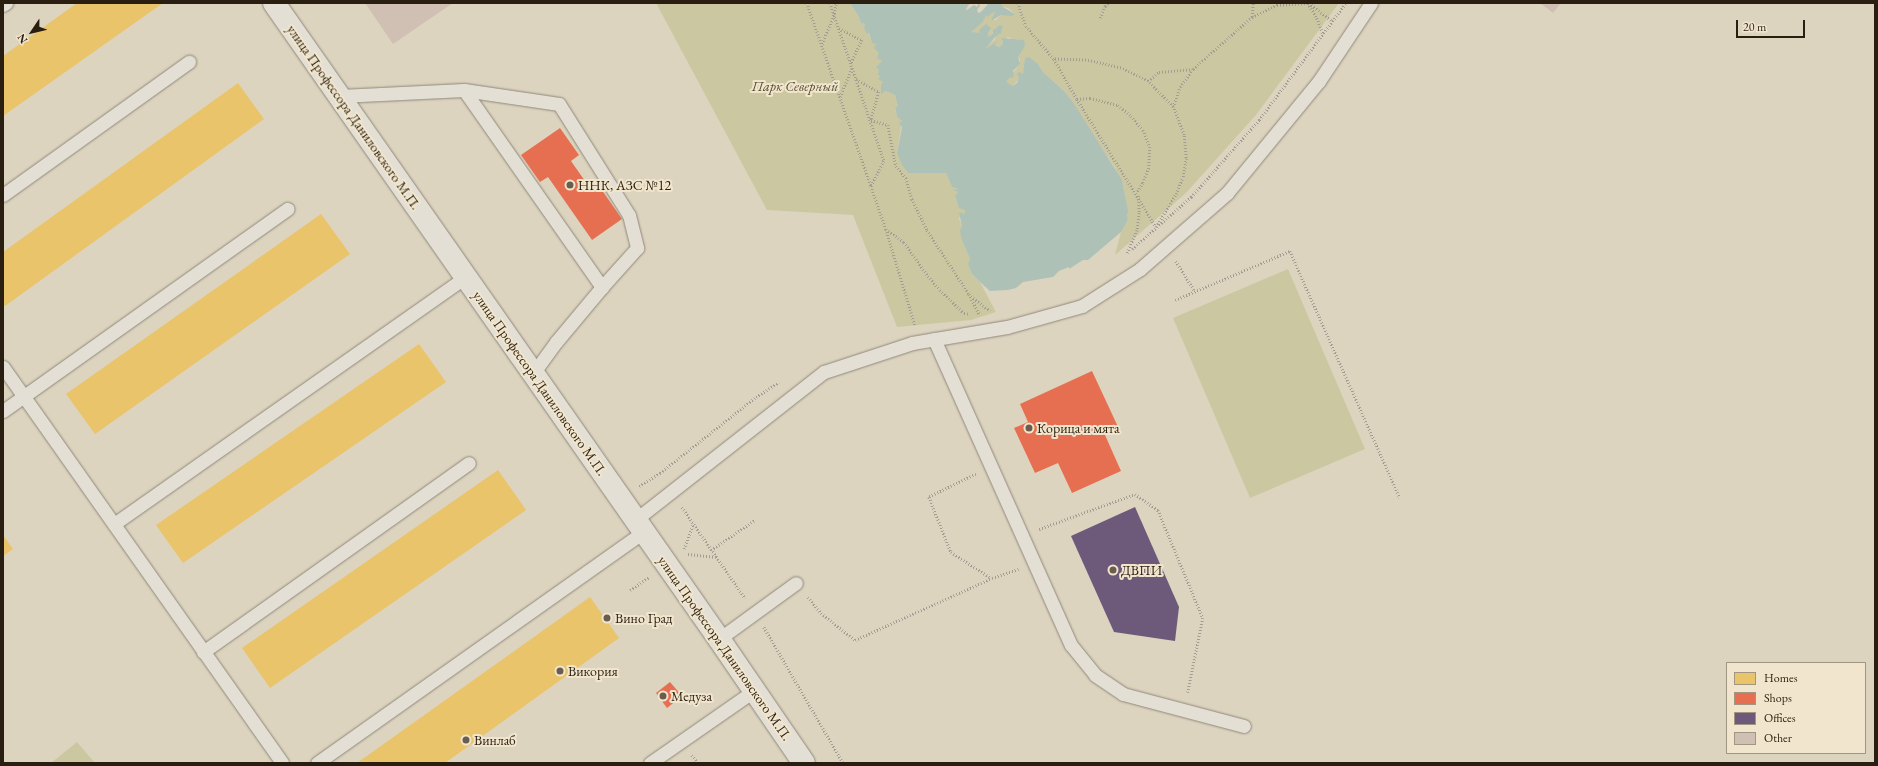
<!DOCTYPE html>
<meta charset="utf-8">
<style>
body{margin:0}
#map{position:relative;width:1878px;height:766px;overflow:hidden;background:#ddd4bf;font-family:"EB Garamond",serif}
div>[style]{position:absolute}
.green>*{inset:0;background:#cbc8a1}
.water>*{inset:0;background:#adc1b7}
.homes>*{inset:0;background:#e9c46a}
.shops>*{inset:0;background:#e76f51}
.offices>*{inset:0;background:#6d597a}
.building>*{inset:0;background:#d0c0b3}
.path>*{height:2.5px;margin-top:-1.25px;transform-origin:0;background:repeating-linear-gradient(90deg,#a29d93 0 1px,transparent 0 3px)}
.roads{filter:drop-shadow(0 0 1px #8f887b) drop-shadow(0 0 1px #8f887b)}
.lane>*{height:13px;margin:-6.5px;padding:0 6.5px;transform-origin:6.5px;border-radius:6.5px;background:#e4dfd5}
.secondary>*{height:22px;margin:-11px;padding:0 11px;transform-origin:11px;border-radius:11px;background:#e4dfd5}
.dots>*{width:11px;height:11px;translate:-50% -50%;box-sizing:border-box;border:2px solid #f1e6cd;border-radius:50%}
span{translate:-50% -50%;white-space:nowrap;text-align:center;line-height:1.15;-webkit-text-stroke:4px #f1e6cd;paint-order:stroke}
.park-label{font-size:14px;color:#564e34;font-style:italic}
.street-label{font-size:14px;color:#2a1e10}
.poi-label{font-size:14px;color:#2a1e10}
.left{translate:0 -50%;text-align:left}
.frame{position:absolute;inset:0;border:4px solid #2a1e10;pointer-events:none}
.legend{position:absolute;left:1726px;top:662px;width:140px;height:92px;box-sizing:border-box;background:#f1e6cd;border:1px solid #a19681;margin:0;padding:5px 7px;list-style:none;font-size:12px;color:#2a1e10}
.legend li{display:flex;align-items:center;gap:8px;height:20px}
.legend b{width:20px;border:1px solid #a19681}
.north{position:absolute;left:12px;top:12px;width:40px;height:40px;-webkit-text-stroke:3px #f1e6cd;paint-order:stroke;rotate:235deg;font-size:11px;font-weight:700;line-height:16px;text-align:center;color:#2a1e10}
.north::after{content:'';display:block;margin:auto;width:14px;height:18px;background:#2a1e10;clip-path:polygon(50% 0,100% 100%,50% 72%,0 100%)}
.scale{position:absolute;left:1736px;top:20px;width:69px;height:18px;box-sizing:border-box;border:2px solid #2a1e10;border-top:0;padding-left:5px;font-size:12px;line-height:14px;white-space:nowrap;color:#2a1e10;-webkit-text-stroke:3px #f1e6cd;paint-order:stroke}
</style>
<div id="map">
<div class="green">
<div style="clip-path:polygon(656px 3px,850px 3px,859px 17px,861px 24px,864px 23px,872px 42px,876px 44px,882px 61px,879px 70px,883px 82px,882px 93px,886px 91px,895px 95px,898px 107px,895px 107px,897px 117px,902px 121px,897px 153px,908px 173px,946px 173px,952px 187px,958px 189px,954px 190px,958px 192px,955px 195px,965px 210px,965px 215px,959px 218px,962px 227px,961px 238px,970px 259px,969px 264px,972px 274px,980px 282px,996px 312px,971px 320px,897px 327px,853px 215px,767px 210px)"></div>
<div style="clip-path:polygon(1001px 3px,1339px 3px,1256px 115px,1186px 193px,1115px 255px,1121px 232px,1128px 215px,1123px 185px,1114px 166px,1078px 113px,1073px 102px,1064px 91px,1043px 72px,1038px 64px,1025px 64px,1023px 74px,1013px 86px,1005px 82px,1017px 68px,1020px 60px,1018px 57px,1020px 51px,1019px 39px,1015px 40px,1008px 37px,1003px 41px,1002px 45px,999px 47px,995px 45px,997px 42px,985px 49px,986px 47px,995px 39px,996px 27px,989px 38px,988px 33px,990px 31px,977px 34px,970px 32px,984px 21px,982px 20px,985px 13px,987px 16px,995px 10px,992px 20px,996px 20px,1001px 15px,1015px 14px,1008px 8px,1003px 7px)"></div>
<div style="clip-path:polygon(1288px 269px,1365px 449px,1250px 498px,1173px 318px)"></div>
<div style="clip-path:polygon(77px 742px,95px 763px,51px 763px)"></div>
</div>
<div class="water">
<div style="clip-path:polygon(850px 3px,970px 3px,966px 9px,967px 10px,974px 5px,977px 7px,979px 3px,980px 6px,977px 10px,978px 13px,981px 12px,989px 3px,1001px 3px,1003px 7px,1015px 14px,1012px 16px,1001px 15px,991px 21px,995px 11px,987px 17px,985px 14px,985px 18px,983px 20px,984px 21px,971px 32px,980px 33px,979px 30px,986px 24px,991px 28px,988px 33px,989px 37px,993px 33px,993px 30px,1000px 25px,1003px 26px,1001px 33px,996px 36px,985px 49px,998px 41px,995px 45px,999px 47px,1002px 45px,1003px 41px,1001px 39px,1003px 38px,1024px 40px,1025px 46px,1018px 57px,1020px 64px,1013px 71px,1014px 77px,1009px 78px,1006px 82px,1013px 86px,1017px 83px,1019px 78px,1017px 74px,1019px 72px,1023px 74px,1025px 58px,1029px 57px,1038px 64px,1043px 72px,1064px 91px,1073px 102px,1122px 180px,1128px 211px,1127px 221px,1121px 232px,1088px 260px,1083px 260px,1069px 269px,1069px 267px,1059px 271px,1053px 277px,1023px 282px,1016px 288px,1008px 290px,990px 291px,980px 282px,972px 274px,968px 264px,970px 259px,961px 238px,960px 230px,962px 227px,959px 212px,965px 214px,965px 210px,959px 208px,955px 195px,958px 192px,953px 190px,958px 189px,952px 187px,946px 173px,908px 173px,902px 165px,897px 153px,902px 127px,899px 123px,902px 121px,897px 117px,895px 106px,898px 107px,895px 95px,886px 91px,881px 94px,881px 85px,883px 82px,878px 79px,881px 76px,878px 75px,879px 70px,876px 67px,882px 61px,877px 58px,879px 53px,874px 48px,876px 44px,872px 43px,869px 33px,867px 34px,864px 28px,865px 26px,864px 23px,861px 24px,859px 17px)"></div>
</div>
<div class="homes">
<div style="clip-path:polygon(77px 3px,163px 3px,3px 116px,3px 56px)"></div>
<div style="clip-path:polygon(238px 83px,264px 119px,5px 306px,3px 304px,3px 252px)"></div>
<div style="clip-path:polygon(321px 214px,350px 254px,95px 434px,66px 394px)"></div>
<div style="clip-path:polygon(419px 344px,446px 382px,183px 563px,156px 525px)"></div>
<div style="clip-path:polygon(498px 470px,526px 510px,270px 688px,242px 648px)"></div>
<div style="clip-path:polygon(3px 535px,13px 549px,3px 556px)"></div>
<div style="clip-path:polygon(590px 597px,619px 638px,445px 763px,357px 763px)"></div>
</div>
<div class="shops">
<div style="clip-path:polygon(560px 128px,579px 155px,571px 161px,592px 191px,599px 186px,622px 219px,592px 240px,548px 177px,540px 182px,521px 155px)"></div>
<div style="clip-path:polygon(1092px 371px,1119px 429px,1105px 435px,1121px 471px,1072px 493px,1058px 463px,1035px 473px,1014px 428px,1028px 422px,1020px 404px)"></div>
<div style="clip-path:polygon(670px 682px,682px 696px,667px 708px,656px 693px)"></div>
</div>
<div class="offices">
<div style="clip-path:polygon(1135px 507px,1179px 607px,1175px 641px,1114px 632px,1071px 536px)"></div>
</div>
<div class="building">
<div style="clip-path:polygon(365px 3px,453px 3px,393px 44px)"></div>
<div style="clip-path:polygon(1540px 3px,1561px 3px,1553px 13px)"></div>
</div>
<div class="path">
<div style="left:807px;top:3px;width:194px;rotate:70.7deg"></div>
<div style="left:830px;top:3px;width:167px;rotate:71.1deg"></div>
<div style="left:884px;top:161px;width:28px;rotate:117deg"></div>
<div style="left:871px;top:186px;width:46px;rotate:70.8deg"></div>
<div style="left:886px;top:229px;width:22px;rotate:36deg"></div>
<div style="left:904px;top:242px;width:42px;rotate:54.8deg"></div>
<div style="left:928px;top:276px;width:18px;rotate:49deg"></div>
<div style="left:940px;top:290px;width:33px;rotate:44deg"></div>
<div style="left:964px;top:313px;width:4px;rotate:14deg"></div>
<div style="left:1018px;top:3px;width:24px;rotate:71deg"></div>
<div style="left:1026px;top:26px;width:43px;rotate:49.7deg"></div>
<div style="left:1054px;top:59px;width:46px;rotate:60.1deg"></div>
<div style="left:1077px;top:99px;width:150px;rotate:58.3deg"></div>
<div style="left:1156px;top:227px;width:39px;rotate:-59deg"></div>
<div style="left:1176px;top:194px;width:18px;rotate:-68deg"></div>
<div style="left:1183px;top:177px;width:19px;rotate:-81deg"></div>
<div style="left:1186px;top:158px;width:23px;rotate:-95deg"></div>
<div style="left:1184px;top:135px;width:30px;rotate:-111deg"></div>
<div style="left:1173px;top:107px;width:36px;rotate:-134deg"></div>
<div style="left:1148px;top:81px;width:30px;rotate:-154deg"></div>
<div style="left:1121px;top:68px;width:36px;rotate:-167deg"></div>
<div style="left:1086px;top:60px;width:32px;rotate:-178deg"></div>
<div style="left:1308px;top:3px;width:17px;rotate:59deg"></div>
<div style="left:1317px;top:18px;width:17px;rotate:69deg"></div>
<div style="left:1252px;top:17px;width:14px;rotate:-86deg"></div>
<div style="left:1100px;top:18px;width:13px;rotate:-67deg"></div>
<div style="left:1105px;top:6px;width:4px;rotate:-45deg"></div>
<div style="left:839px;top:28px;width:26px;rotate:28deg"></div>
<div style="left:862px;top:40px;width:26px;rotate:115deg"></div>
<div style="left:822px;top:44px;width:32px;rotate:-68deg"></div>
<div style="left:834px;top:14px;width:11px;rotate:-80deg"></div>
<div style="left:856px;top:79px;width:26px;rotate:29deg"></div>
<div style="left:879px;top:92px;width:29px;rotate:106deg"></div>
<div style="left:871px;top:120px;width:18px;rotate:16deg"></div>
<div style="left:888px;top:125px;width:42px;rotate:79deg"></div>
<div style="left:896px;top:166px;width:16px;rotate:50deg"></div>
<div style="left:906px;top:178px;width:22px;rotate:74deg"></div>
<div style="left:912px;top:199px;width:34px;rotate:64deg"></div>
<div style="left:927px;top:230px;width:77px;rotate:56.7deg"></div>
<div style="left:969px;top:294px;width:22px;rotate:63deg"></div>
<div style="left:1148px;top:81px;width:14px;rotate:-39deg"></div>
<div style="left:1159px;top:72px;width:33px;rotate:-5deg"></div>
<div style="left:840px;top:97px;width:31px;rotate:-68deg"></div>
<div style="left:1077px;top:99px;width:13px;rotate:-4deg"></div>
<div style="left:1090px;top:98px;width:29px;rotate:14deg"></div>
<div style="left:1118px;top:105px;width:17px;rotate:40deg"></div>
<div style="left:1131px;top:116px;width:18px;rotate:49deg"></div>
<div style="left:1143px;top:130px;width:18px;rotate:68deg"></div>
<div style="left:1150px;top:147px;width:21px;rotate:93deg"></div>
<div style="left:1149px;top:168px;width:16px;rotate:112deg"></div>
<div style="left:1143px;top:183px;width:12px;rotate:121deg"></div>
<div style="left:1173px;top:107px;width:21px;rotate:-71deg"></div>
<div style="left:1180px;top:87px;width:22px;rotate:-54deg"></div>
<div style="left:1193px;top:69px;width:79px;rotate:-41.4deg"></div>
<div style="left:1252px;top:17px;width:28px;rotate:-26deg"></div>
<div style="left:1277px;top:5px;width:32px;rotate:-4deg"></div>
<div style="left:1309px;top:3px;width:29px;rotate:38deg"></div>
<div style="left:886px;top:229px;width:100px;rotate:73.2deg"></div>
<div style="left:1132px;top:249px;width:79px;rotate:-41.4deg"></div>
<div style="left:1191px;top:197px;width:103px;rotate:-48.6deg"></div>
<div style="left:1259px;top:120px;width:146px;rotate:-53.4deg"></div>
<div style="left:1127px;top:253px;width:26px;rotate:-67deg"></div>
<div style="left:1137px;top:229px;width:17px;rotate:-83deg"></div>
<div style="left:1139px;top:212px;width:17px;rotate:-93deg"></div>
<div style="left:1176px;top:261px;width:36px;rotate:58deg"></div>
<div style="left:971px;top:296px;width:24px;rotate:38deg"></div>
<div style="left:1175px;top:300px;width:125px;rotate:-23.1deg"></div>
<div style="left:1290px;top:251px;width:270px;rotate:66deg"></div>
<div style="left:976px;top:474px;width:52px;rotate:153.9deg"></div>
<div style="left:929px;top:497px;width:59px;rotate:68.2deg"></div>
<div style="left:951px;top:552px;width:48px;rotate:33deg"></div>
<div style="left:639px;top:486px;width:25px;rotate:-32deg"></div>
<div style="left:660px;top:473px;width:122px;rotate:-38.4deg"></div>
<div style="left:756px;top:397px;width:27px;rotate:-33deg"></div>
<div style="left:682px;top:507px;width:111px;rotate:55.3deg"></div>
<div style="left:1039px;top:529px;width:102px;rotate:-20deg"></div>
<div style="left:1135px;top:494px;width:28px;rotate:35deg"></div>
<div style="left:1158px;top:510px;width:117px;rotate:67.4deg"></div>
<div style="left:1203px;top:618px;width:76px;rotate:101.5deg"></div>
<div style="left:684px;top:549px;width:27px;rotate:-70deg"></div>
<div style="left:711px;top:550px;width:53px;rotate:-34.3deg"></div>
<div style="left:688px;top:554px;width:28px;rotate:6deg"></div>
<div style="left:630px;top:590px;width:23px;rotate:-34deg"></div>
<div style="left:808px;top:597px;width:21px;rotate:51deg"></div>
<div style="left:821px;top:613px;width:43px;rotate:38.5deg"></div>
<div style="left:855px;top:640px;width:150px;rotate:-24.3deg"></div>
<div style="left:992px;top:578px;width:28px;rotate:-19deg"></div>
<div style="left:764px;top:627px;width:157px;rotate:59.8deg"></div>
<div style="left:692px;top:755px;width:10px;rotate:53deg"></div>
</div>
<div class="roads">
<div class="lane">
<div style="left:3px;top:5px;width:4px;rotate:-34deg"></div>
<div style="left:464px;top:90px;width:96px;rotate:8.4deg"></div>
<div style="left:559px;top:104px;width:131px;rotate:57.8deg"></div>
<div style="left:629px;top:215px;width:34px;rotate:76deg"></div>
<div style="left:637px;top:248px;width:52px;rotate:131.9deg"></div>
<div style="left:340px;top:96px;width:124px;rotate:-2.8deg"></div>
<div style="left:464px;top:90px;width:241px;rotate:55deg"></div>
<div style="left:602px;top:287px;width:72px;rotate:129.9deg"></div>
<div style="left:556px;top:342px;width:39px;rotate:126deg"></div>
<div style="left:3px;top:195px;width:229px;rotate:-35.6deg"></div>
<div style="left:934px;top:339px;width:335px;rotate:65.9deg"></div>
<div style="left:1071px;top:645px;width:38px;rotate:51deg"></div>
<div style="left:1095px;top:675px;width:34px;rotate:34deg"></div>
<div style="left:1123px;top:694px;width:125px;rotate:14.8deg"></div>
<div style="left:3px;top:367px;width:484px;rotate:54.8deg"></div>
<div style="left:3px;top:411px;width:349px;rotate:-35.4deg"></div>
<div style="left:635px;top:520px;width:240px;rotate:-38.1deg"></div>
<div style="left:824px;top:372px;width:93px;rotate:-18.2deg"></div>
<div style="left:912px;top:343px;width:96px;rotate:-9.6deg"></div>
<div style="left:1007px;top:327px;width:78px;rotate:-15.6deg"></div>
<div style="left:1082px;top:306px;width:69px;rotate:-32.5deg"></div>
<div style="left:1140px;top:269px;width:116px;rotate:-41.1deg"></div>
<div style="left:1227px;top:193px;width:145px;rotate:-50.6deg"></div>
<div style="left:1319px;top:81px;width:94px;rotate:-56.3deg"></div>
<div style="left:114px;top:524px;width:430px;rotate:-35.1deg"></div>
<div style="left:719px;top:639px;width:95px;rotate:-36deg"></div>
<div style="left:203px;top:652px;width:326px;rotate:-35.4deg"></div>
<div style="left:317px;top:763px;width:400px;rotate:-35.3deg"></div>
<div style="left:650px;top:763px;width:128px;rotate:-34.8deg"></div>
</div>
<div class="secondary">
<div style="left:274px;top:3px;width:776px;rotate:55.02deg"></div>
<div style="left:719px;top:639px;width:150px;rotate:55.6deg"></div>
</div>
</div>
<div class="dots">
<div style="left:570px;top:185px;background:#695e4d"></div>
<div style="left:1029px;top:428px;background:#695e4d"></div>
<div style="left:1113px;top:570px;background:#695e4d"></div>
<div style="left:607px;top:618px;background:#695e4d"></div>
<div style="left:560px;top:671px;background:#695e4d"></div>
<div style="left:663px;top:696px;background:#695e4d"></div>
<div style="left:466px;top:740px;background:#695e4d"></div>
</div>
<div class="park-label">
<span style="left:795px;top:86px">Парк Северный</span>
</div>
<div class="street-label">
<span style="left:354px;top:117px;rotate:55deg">улица Профессора Даниловского М.П.</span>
<span style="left:540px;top:383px;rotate:55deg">улица Профессора Даниловского М.П.</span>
<span style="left:725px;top:648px;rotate:55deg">улица Профессора Даниловского М.П.</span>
</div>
<div class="poi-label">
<span class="left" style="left:578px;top:185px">ННК, АЗС №12</span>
<span class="left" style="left:1037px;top:428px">Корица и мята</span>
<span class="left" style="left:1121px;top:570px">ДВПИ</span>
<span class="left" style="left:615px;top:618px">Вино Град</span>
<span class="left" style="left:568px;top:671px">Викория</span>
<span class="left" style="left:671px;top:696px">Медуза</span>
<span class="left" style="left:474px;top:740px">Винлаб</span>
</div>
<div class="frame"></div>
<ul class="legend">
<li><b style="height:11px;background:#e9c46a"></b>Homes</li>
<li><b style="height:11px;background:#e76f51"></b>Shops</li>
<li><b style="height:11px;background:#6d597a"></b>Offices</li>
<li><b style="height:11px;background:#d0c0b3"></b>Other</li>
</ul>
<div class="north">N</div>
<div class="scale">20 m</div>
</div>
